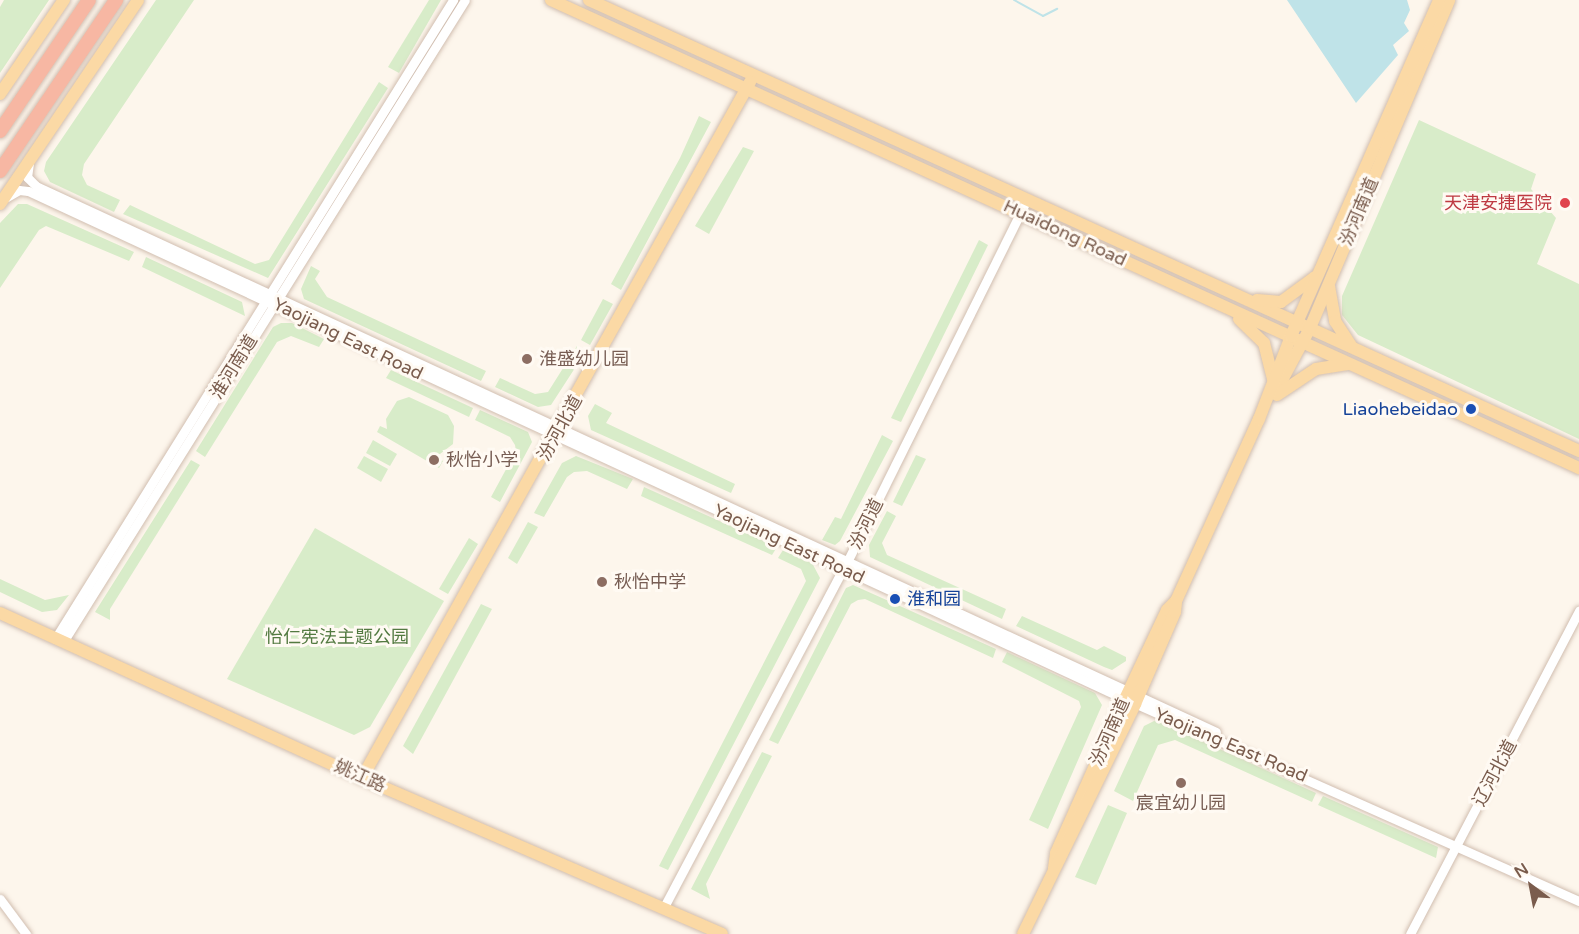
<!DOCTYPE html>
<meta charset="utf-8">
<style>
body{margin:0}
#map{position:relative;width:1579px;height:934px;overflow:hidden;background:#fdf6ec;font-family:"Varela Round","Noto Sans SC",sans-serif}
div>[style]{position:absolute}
.green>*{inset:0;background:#d8ecc9}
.water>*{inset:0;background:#bfe3e8}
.stream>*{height:2px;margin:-1px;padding:0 1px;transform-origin:1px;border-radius:1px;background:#bfe3e8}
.roads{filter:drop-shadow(0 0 2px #d1beb0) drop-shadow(0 0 2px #d1beb0)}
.minor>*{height:9px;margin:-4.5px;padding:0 4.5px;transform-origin:4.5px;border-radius:4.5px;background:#fff}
.major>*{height:12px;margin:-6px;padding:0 6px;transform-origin:6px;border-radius:6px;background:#fbd9a5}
.highway>*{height:14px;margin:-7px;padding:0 7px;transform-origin:7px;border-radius:7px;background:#f7b7a3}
.dots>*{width:16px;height:16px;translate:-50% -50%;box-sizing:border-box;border:3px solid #fffaf3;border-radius:50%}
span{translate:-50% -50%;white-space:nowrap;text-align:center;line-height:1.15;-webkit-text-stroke:6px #fffaf3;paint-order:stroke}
.health-label{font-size:18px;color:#be3a42}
.right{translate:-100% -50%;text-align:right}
.street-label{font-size:18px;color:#7a5c4d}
.education-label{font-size:18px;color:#785e54}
.left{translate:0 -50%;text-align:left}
.transit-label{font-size:18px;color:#164399}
.park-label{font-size:18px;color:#537a41}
.north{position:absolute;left:1501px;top:856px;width:60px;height:60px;-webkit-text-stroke:4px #fffaf3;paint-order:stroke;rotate:328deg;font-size:16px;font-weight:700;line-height:24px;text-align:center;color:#7a5c4d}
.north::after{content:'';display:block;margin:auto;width:21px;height:27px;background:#7a5c4d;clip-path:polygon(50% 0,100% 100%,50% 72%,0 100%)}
</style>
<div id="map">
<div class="green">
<div style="clip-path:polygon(4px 0,49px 0,0 73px,0 7px)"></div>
<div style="clip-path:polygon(156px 0,194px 0,84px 164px,82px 175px,87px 185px,120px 200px,114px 212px,50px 182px,44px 171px,46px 162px)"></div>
<div style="clip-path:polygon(429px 0,441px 0,399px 73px,388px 67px)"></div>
<div style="clip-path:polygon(379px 82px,388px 88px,268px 278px,123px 214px,130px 205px,255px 264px,269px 260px)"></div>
<div style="clip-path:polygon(699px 116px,711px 122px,621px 290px,611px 284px,680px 158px)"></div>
<div style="clip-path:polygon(1419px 120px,1536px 174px,1531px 189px,1556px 218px,1537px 264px,1579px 284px,1579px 439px,1358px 335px,1342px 315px,1342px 296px)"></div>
<div style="clip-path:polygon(743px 147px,754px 151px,709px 234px,695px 226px)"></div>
<div style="clip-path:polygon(18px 204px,27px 204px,134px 252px,129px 261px,46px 226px,39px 230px,0 288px,0 223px)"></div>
<div style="clip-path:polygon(979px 240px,988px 245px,901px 422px,891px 418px)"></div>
<div style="clip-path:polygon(146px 257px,242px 302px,245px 316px,142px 267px)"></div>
<div style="clip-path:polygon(311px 266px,320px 271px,315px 279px,327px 297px,486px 371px,481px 381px,304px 299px,301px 289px)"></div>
<div style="clip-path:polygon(603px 299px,613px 304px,590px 345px,581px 340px)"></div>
<div style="clip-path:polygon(281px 323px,292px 323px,324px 339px,319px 347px,291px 336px,277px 342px,205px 457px,196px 451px,273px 327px)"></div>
<div style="clip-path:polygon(577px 346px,586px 351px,551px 405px,538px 407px,495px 387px,500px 378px,535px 394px,548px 392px)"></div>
<div style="clip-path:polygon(391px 370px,473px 408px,469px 417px,386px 378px)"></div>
<div style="clip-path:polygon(409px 397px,448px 415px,454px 426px,453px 444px,436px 457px,443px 461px,439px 468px,377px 432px,380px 426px,387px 429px,386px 419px,397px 401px)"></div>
<div style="clip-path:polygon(595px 404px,612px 413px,606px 423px,735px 484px,731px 493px,591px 430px,588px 416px)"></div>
<div style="clip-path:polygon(480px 410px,528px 432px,532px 442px,500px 502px,491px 497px,516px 451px,515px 445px,510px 437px,475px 420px)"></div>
<div style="clip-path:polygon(882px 435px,893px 441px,840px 541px,835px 545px,822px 540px,835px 517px,841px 519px)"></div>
<div style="clip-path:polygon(373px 440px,397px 454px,390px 466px,366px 453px)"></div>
<div style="clip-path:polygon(916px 455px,926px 459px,902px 506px,893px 502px)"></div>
<div style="clip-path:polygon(364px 456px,388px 469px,381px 482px,357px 468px)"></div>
<div style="clip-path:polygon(576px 456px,633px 479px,627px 489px,587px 471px,574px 472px,567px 477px,544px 517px,534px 513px,562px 463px)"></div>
<div style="clip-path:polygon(191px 460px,200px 465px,110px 609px,110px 620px,95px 612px)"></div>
<div style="clip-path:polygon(644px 487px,777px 547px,772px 555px,641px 496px)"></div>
<div style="clip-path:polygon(887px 511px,896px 516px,882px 543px,887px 555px,1006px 609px,1002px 619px,870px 557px,869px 545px)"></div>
<div style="clip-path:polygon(528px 522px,538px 527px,517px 564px,508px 558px)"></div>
<div style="clip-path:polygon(315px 528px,444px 601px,370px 727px,354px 735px,227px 679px)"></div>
<div style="clip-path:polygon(469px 538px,478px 544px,448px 594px,439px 589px)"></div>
<div style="clip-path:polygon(783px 550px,811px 561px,820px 578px,668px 870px,659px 866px,806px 581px,801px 569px,778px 558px)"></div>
<div style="clip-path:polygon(0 579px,45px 600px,69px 595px,57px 610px,42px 612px,0 592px)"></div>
<div style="clip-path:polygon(853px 585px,996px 649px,993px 658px,865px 599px,858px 600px,851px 604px,778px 744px,769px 740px,846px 588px)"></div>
<div style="clip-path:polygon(481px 604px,492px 609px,413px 754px,403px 746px)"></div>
<div style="clip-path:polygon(1022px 616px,1097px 650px,1104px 646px,1126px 657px,1126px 661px,1112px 670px,1104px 667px,1016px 626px)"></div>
<div style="clip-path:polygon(1007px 652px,1095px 693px,1102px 705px,1048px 829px,1029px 820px,1081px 707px,1079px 701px,1002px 662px)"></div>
<div style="clip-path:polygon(1156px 720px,1316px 793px,1312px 802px,1175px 740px,1158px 745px,1133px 801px,1114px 791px,1144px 726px)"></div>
<div style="clip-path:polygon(762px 752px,772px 756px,706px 884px,710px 899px,691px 889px)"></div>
<div style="clip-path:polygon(1323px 796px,1438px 847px,1436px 858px,1318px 805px)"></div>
<div style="clip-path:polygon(1108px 805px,1127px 813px,1096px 885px,1075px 877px)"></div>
</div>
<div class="water">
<div style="clip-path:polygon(1287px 0,1407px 0,1410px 10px,1404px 23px,1409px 31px,1393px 45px,1398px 55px,1356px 103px)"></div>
</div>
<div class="stream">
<div style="left:1014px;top:0;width:33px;rotate:29deg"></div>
<div style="left:1043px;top:16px;width:16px;rotate:-27deg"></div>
</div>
<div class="roads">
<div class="minor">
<div style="left:29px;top:163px;width:14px;rotate:98deg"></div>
<div style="left:27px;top:177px;width:13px;rotate:45deg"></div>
<div style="left:36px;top:186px;width:1300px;rotate:24.83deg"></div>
<div style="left:5px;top:198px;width:16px;rotate:-30deg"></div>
<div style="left:19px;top:190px;width:9px;rotate:6deg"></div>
<div style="left:28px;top:191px;width:1209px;rotate:24.85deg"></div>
<div style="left:1125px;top:699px;width:497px;rotate:24deg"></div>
<div style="left:55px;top:639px;width:753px;rotate:-58.08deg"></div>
<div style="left:63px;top:642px;width:757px;rotate:-57.95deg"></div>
<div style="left:0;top:899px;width:44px;rotate:53.4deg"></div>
<div style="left:664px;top:907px;width:391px;rotate:-62.1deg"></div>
<div style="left:847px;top:562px;width:404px;rotate:-63.6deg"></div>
<div style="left:1410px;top:934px;width:365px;rotate:-62.4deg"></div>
</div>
<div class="major">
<div style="left:551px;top:0;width:1130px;rotate:24.48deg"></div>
<div style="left:589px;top:0;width:1088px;rotate:24.49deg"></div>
<div style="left:0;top:94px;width:114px;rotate:-55.8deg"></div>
<div style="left:0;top:204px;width:246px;rotate:-55.9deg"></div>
<div style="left:1329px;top:286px;width:36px;rotate:80deg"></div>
<div style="left:1335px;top:321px;width:31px;rotate:57deg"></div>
<div style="left:1257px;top:300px;width:24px;rotate:5deg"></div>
<div style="left:1281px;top:302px;width:42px;rotate:-36.3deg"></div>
<div style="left:1239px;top:319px;width:35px;rotate:44deg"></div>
<div style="left:1264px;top:343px;width:37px;rotate:76deg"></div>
<div style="left:1280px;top:384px;width:64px;rotate:-61.8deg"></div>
<div style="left:1310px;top:328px;width:356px;rotate:-67deg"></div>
<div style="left:1277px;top:395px;width:47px;rotate:-33.7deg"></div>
<div style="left:1316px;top:369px;width:32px;rotate:-9deg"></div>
<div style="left:0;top:613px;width:398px;rotate:24.5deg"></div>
<div style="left:362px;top:778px;width:392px;rotate:23.4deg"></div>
<div style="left:362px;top:778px;width:797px;rotate:-60.86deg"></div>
<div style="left:1054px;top:868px;width:15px;rotate:-82deg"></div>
<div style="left:1056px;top:853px;width:169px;rotate:-65.9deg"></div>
<div style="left:1125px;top:699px;width:98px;rotate:-64.7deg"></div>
<div style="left:1167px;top:610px;width:13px;rotate:-45deg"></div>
<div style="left:1176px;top:601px;width:200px;rotate:-65.5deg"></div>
<div style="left:1259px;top:419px;width:89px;rotate:-68.9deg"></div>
<div style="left:1291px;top:336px;width:367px;rotate:-66.2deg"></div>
<div style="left:1023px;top:934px;width:256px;rotate:-64deg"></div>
<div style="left:1135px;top:704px;width:100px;rotate:-66.5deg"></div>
<div style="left:1175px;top:612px;width:10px;rotate:-84deg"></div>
</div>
<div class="highway">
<div style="left:0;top:131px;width:158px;rotate:-55.8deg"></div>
<div style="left:0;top:171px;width:207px;rotate:-55.8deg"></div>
</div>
</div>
<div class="dots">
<div style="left:1565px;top:203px;background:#e0444e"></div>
<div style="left:527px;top:359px;background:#8d6e63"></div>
<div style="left:1471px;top:409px;background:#1a4fb4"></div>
<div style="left:434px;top:460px;background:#8d6e63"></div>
<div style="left:602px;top:582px;background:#8d6e63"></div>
<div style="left:895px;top:599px;background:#1a4fb4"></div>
<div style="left:1181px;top:783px;background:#8d6e63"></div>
</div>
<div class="health-label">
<span class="right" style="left:1552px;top:203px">天津安捷医院</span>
</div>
<div class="street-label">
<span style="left:1359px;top:212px;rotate:-67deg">汾河南道</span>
<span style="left:1065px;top:233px;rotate:25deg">Huaidong Road</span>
<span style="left:348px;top:339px;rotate:26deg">Yaojiang East Road</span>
<span style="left:234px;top:367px;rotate:-58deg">淮河南道</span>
<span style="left:560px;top:428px;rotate:-61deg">汾河北道</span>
<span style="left:866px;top:524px;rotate:-63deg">汾河道</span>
<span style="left:789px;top:544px;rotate:25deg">Yaojiang East Road</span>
<span style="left:1110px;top:732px;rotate:-66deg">汾河南道</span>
<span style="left:1231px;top:745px;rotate:23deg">Yaojiang East Road</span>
<span style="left:1495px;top:773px;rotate:-62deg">辽河北道</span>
<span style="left:360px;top:776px;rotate:24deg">姚江路</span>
</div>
<div class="education-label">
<span class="left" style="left:539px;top:359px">淮盛幼儿园</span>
<span class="left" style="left:446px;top:460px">秋怡小学</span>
<span class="left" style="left:614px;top:582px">秋怡中学</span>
<span style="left:1181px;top:803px">宸宜幼儿园</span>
</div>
<div class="transit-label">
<span class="right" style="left:1458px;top:409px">Liaohebeidao</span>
<span class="left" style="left:907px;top:599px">淮和园</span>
</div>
<div class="park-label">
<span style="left:337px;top:637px">怡仁宪法主题公园</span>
</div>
<div class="north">N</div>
</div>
